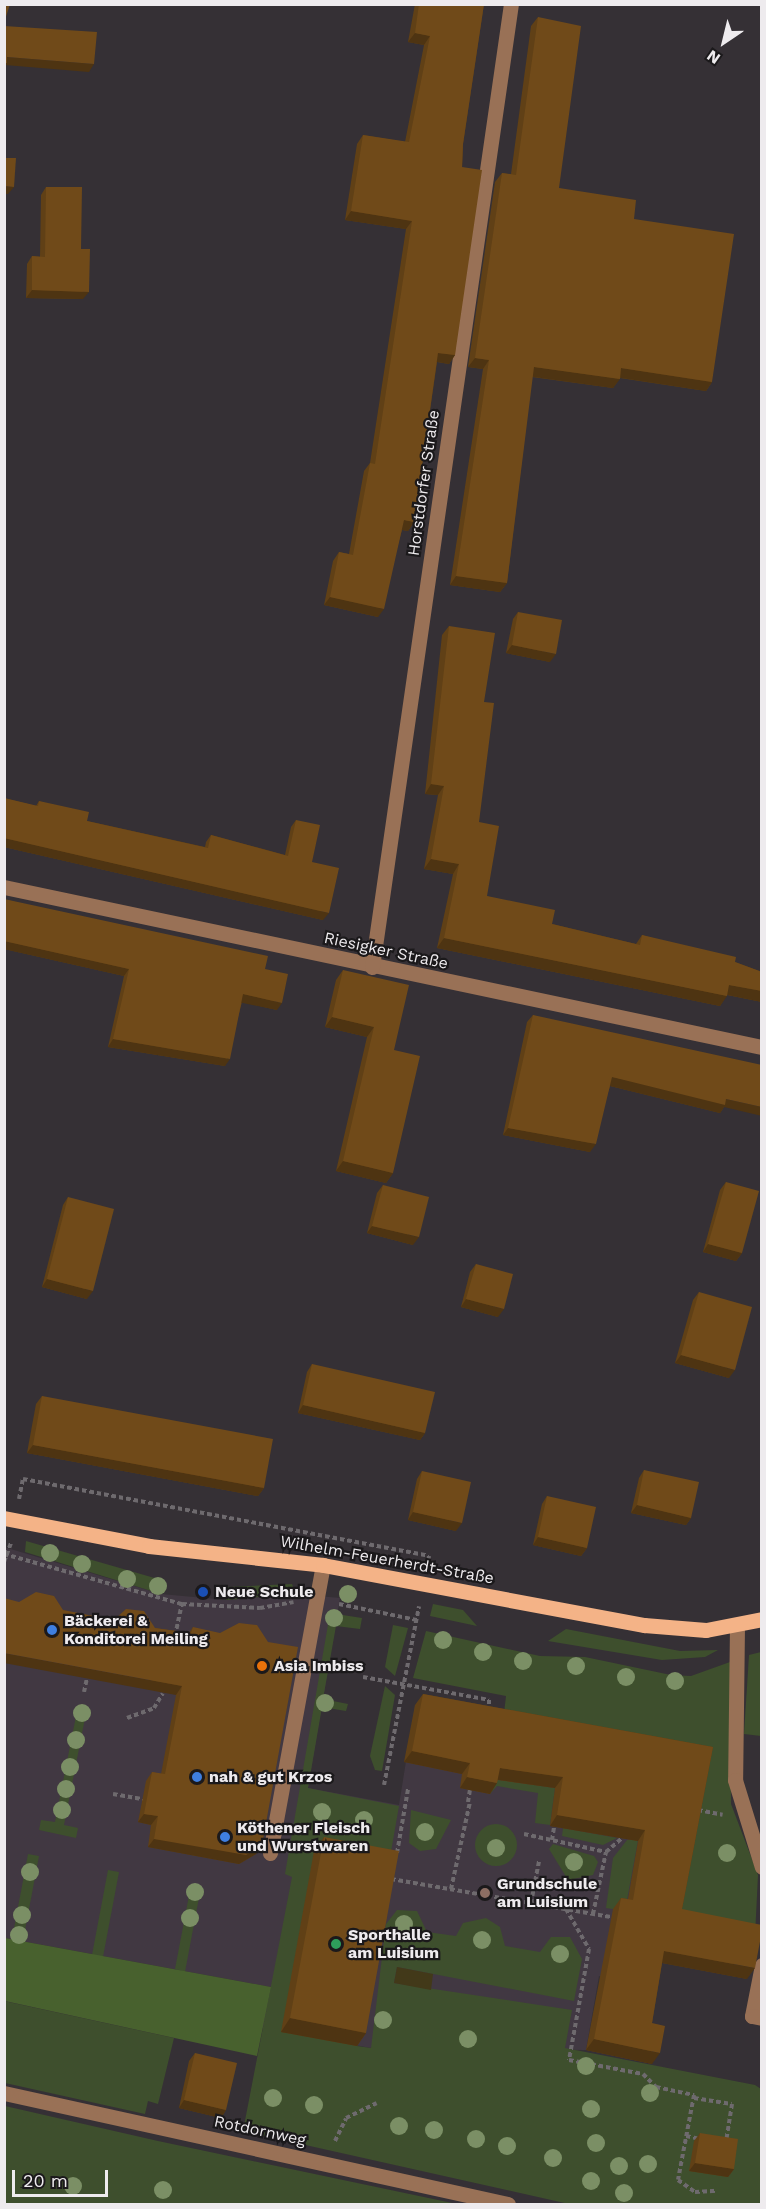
<!DOCTYPE html>
<meta charset="utf-8">
<style>
body{margin:0}
#map{position:relative;width:766px;height:2209px;overflow:hidden;background:#353035;font-family:"Work Sans",sans-serif}
div>[style]{position:absolute}
.built>*{inset:0;background:#413842}
.green>*{inset:0;background:#3e4f2d}
.round{border-radius:50%}
.forest>*{inset:0;background:#48612e}
.sand>*{inset:0;background:#423919}
.path>*{height:4px;margin-top:-2px;transform-origin:0;background:repeating-linear-gradient(90deg,#6e6a6e 0 4.5px,transparent 0 7.5px)}
.minor>*{height:15px;margin:-7.5px;padding:0 7.5px;transform-origin:7.5px;border-radius:7.5px;background:#997156}
.major>*{height:15px;margin:-7.5px;padding:0 7.5px;transform-origin:7.5px;border-radius:7.5px;background:#f4b387}
.trees>*{width:18px;height:18px;margin:-9px;border-radius:50%;background:#7b8f65}
.wall>*{inset:0;background:#604016}
.shaded-wall>*{inset:0;background:#4e3412}
.building>*{inset:0;background:#704a19}
.dots>*{width:16px;height:16px;translate:-50% -50%;box-sizing:border-box;border:3px solid #1b191b;border-radius:50%}
span{translate:-50% -50%;white-space:nowrap;text-align:center;line-height:1.15;-webkit-text-stroke:4.5px #1b191b;paint-order:stroke}
.street-label{font-size:16px;color:#eeebee}
.poi-label{font-size:16px;color:#eeebee;font-weight:700}
.left{translate:0 -50%;text-align:left}
.frame{position:absolute;inset:0;border:6px solid #eeebee;pointer-events:none}
.north{position:absolute;left:694px;top:12px;width:60px;height:60px;-webkit-text-stroke:4px #1b191b;paint-order:stroke;rotate:215deg;font-size:16px;font-weight:700;line-height:24px;text-align:center;color:#eeebee}
.north::after{content:'';display:block;margin:auto;width:21px;height:27px;background:#eeebee;clip-path:polygon(50% 0,100% 100%,50% 72%,0 100%)}
.scale{position:absolute;left:12px;top:2170px;width:96px;height:27px;box-sizing:border-box;border:3px solid #eeebee;border-top:0;padding-left:8px;font-size:18px;line-height:21px;white-space:nowrap;color:#eeebee;-webkit-text-stroke:4px #1b191b;paint-order:stroke}
</style>
<div id="map">
<div class="built">
<div style="clip-path:polygon(4px 1547px,161px 1594px,226px 1600px,296px 1594px,340px 1598px,308px 1788px,399px 1805px,415px 1705px,702px 1759px,615px 1979px,599px 1976px,586px 2050px,371px 2048px,262px 2028px,271px 1987px,5px 1938px)"></div>
</div>
<div class="green">
<div style="clip-path:polygon(26px 1541px,165px 1581px,161px 1594px,25px 1552px)"></div>
<div style="clip-path:polygon(292px 1584px,296px 1594px,226px 1600px,227px 1587px)"></div>
<div style="clip-path:polygon(433px 1604px,463px 1610px,477px 1626px,430px 1616px)"></div>
<div style="clip-path:polygon(330px 1613px,362px 1618px,360px 1629px,336px 1626px,323px 1699px,348px 1704px,346px 1711px,322px 1707px,308px 1788px,399px 1806px,357px 2046px,371px 2048px,386px 1924px,397px 1910px,417px 1911px,427px 1932px,456px 1936px,463px 1923px,486px 1918px,500px 1927px,505px 1946px,540px 1952px,551px 1937px,570px 1937px,582px 1959px,574px 2001px,397px 1967px,394px 1983px,572px 2010px,565px 2048px,755px 2085px,761px 2089px,761px 2204px,569px 2204px,243px 2131px,292px 1877px,285px 1874px)"></div>
<div style="clip-path:polygon(393px 1625px,408px 1628px,395px 1676px,385px 1667px)"></div>
<div style="clip-path:polygon(566px 1629px,680px 1651px,718px 1650px,705px 1657px,662px 1660px,548px 1641px)"></div>
<div style="clip-path:polygon(426px 1631px,540px 1656px,585px 1657px,671px 1675px,691px 1676px,730px 1662px,731px 1804px,758px 1875px,755px 1936px,674px 1921px,697px 1810px,503px 1722px,506px 1696px,413px 1678px)"></div>
<div style="clip-path:polygon(761px 1652px,761px 1736px,744px 1734px,749px 1655px)"></div>
<div style="clip-path:polygon(385px 1686px,395px 1695px,382px 1771px,375px 1770px,370px 1756px)"></div>
<div style="clip-path:polygon(78px 1706px,87px 1708px,64px 1825px,78px 1828px,76px 1838px,39px 1830px,41px 1820px,55px 1822px)"></div>
<div style="clip-path:polygon(492px 1779px,555px 1788px,550px 1825px,535px 1823px,538px 1793px,497px 1786px,490px 1794px)"></div>
<div style="clip-path:polygon(411px 1810px,451px 1820px,436px 1849px,420px 1851px,409px 1843px)"></div>
<div class="round" style="left:475px;top:1824px;width:42px;height:42px"></div>
<div style="clip-path:polygon(563px 1828px,617px 1838px,603px 1845px,562px 1836px)"></div>
<div style="clip-path:polygon(627px 1840px,638px 1840px,625px 1911px,606px 1908px,613px 1858px)"></div>
<div style="clip-path:polygon(553px 1844px,594px 1856px,598px 1862px,593px 1875px,568px 1880px,549px 1849px)"></div>
<div style="clip-path:polygon(28px 1854px,39px 1856px,23px 1941px,12px 1939px)"></div>
<div style="clip-path:polygon(108px 1870px,119px 1872px,103px 1957px,92px 1955px)"></div>
<div style="clip-path:polygon(191px 1885px,201px 1887px,185px 1972px,175px 1969px)"></div>
<div style="clip-path:polygon(4px 2001px,174px 2038px,158px 2104px,148px 2101px,145px 2114px,5px 2083px)"></div>
<div style="clip-path:polygon(5px 2106px,158px 2141px,457px 2204px,5px 2204px)"></div>
</div>
<div class="forest">
<div style="clip-path:polygon(5px 1938px,271px 1987px,257px 2056px,5px 2001px)"></div>
</div>
<div class="sand">
<div style="clip-path:polygon(397px 1967px,433px 1974px,431px 1990px,394px 1983px)"></div>
</div>
<div class="path">
<div style="left:19px;top:1499px;width:20px;rotate:-79deg"></div>
<div style="left:23px;top:1479px;width:413px;rotate:10.7deg"></div>
<div style="left:429px;top:1556px;width:6px;rotate:99deg"></div>
<div style="left:4px;top:1554px;width:185px;rotate:15.7deg"></div>
<div style="left:182px;top:1604px;width:78px;rotate:2.9deg"></div>
<div style="left:260px;top:1608px;width:34px;rotate:-10deg"></div>
<div style="left:4px;top:1562px;width:20px;rotate:-70deg"></div>
<div style="left:339px;top:1604px;width:80px;rotate:11.6deg"></div>
<div style="left:175px;top:1636px;width:33px;rotate:-78deg"></div>
<div style="left:363px;top:1677px;width:128px;rotate:10.3deg"></div>
<div style="left:489px;top:1700px;width:9px;rotate:90deg"></div>
<div style="left:84px;top:1692px;width:14px;rotate:-78deg"></div>
<div style="left:127px;top:1718px;width:29px;rotate:-20deg"></div>
<div style="left:154px;top:1708px;width:17px;rotate:-59deg"></div>
<div style="left:384px;top:1785px;width:182px;rotate:-78.9deg"></div>
<div style="left:113px;top:1794px;width:35px;rotate:10deg"></div>
<div style="left:468px;top:1802px;width:12px;rotate:-81deg"></div>
<div style="left:698px;top:1810px;width:25px;rotate:11deg"></div>
<div style="left:524px;top:1834px;width:84px;rotate:12.4deg"></div>
<div style="left:606px;top:1852px;width:21px;rotate:-41deg"></div>
<div style="left:552px;top:1840px;width:13px;rotate:-81deg"></div>
<div style="left:397px;top:1853px;width:65px;rotate:-80.2deg"></div>
<div style="left:391px;top:1879px;width:223px;rotate:9.8deg"></div>
<div style="left:451px;top:1889px;width:89px;rotate:-77.7deg"></div>
<div style="left:531px;top:1903px;width:43px;rotate:-79.2deg"></div>
<div style="left:566px;top:1909px;width:46px;rotate:60.1deg"></div>
<div style="left:589px;top:1949px;width:113px;rotate:100.2deg"></div>
<div style="left:569px;top:2060px;width:75px;rotate:10.7deg"></div>
<div style="left:643px;top:2074px;width:18px;rotate:45deg"></div>
<div style="left:656px;top:2087px;width:39px;rotate:12deg"></div>
<div style="left:694px;top:2095px;width:86px;rotate:100.7deg"></div>
<div style="left:678px;top:2180px;width:21px;rotate:35deg"></div>
<div style="left:695px;top:2192px;width:22px;rotate:-3deg"></div>
<div style="left:593px;top:1914px;width:63px;rotate:-78.2deg"></div>
<div style="left:694px;top:2098px;width:38px;rotate:9deg"></div>
<div style="left:732px;top:2104px;width:36px;rotate:99deg"></div>
<div style="left:686px;top:2136px;width:14px;rotate:12deg"></div>
<div style="left:335px;top:2141px;width:25px;rotate:-64deg"></div>
<div style="left:346px;top:2118px;width:34px;rotate:-26deg"></div>
</div>
<div class="minor">
<div style="left:4px;top:887px;width:775px;rotate:11.92deg"></div>
<div style="left:372px;top:967px;width:973px;rotate:-81.79deg"></div>
<div style="left:737px;top:1626px;width:154px;rotate:90.7deg"></div>
<div style="left:735px;top:1780px;width:91px;rotate:72.8deg"></div>
<div style="left:270px;top:1853px;width:293px;rotate:-79.6deg"></div>
<div style="left:762px;top:1965px;width:52px;rotate:101.1deg"></div>
<div style="left:752px;top:2016px;width:10px;rotate:11deg"></div>
<div style="left:4px;top:2093px;width:516px;rotate:12.42deg"></div>
</div>
<div class="major">
<div style="left:4px;top:1518px;width:148px;rotate:10.9deg"></div>
<div style="left:149px;top:1546px;width:175px;rotate:6.2deg"></div>
<div style="left:323px;top:1565px;width:327px;rotate:10.6deg"></div>
<div style="left:644px;top:1625px;width:62px;rotate:4.6deg"></div>
<div style="left:706px;top:1630px;width:57px;rotate:-11.1deg"></div>
</div>
<div class="trees">
<div style="left:50px;top:1553px"></div>
<div style="left:82px;top:1564px"></div>
<div style="left:127px;top:1579px"></div>
<div style="left:158px;top:1586px"></div>
<div style="left:348px;top:1594px"></div>
<div style="left:334px;top:1618px"></div>
<div style="left:443px;top:1640px"></div>
<div style="left:483px;top:1652px"></div>
<div style="left:523px;top:1661px"></div>
<div style="left:576px;top:1666px"></div>
<div style="left:626px;top:1677px"></div>
<div style="left:675px;top:1681px"></div>
<div style="left:325px;top:1703px"></div>
<div style="left:82px;top:1713px"></div>
<div style="left:76px;top:1740px"></div>
<div style="left:70px;top:1767px"></div>
<div style="left:66px;top:1789px"></div>
<div style="left:62px;top:1810px"></div>
<div style="left:322px;top:1812px"></div>
<div style="left:364px;top:1820px"></div>
<div style="left:425px;top:1832px"></div>
<div style="left:496px;top:1848px"></div>
<div style="left:727px;top:1853px"></div>
<div style="left:574px;top:1862px"></div>
<div style="left:30px;top:1872px"></div>
<div style="left:195px;top:1892px"></div>
<div style="left:22px;top:1915px"></div>
<div style="left:190px;top:1918px"></div>
<div style="left:404px;top:1924px"></div>
<div style="left:19px;top:1935px"></div>
<div style="left:482px;top:1940px"></div>
<div style="left:560px;top:1954px"></div>
<div style="left:383px;top:2020px"></div>
<div style="left:468px;top:2039px"></div>
<div style="left:586px;top:2066px"></div>
<div style="left:650px;top:2093px"></div>
<div style="left:273px;top:2098px"></div>
<div style="left:314px;top:2105px"></div>
<div style="left:591px;top:2109px"></div>
<div style="left:399px;top:2126px"></div>
<div style="left:434px;top:2130px"></div>
<div style="left:476px;top:2139px"></div>
<div style="left:596px;top:2143px"></div>
<div style="left:507px;top:2146px"></div>
<div style="left:553px;top:2158px"></div>
<div style="left:648px;top:2164px"></div>
<div style="left:619px;top:2166px"></div>
<div style="left:591px;top:2181px"></div>
<div style="left:73px;top:2186px"></div>
<div style="left:163px;top:2190px"></div>
<div style="left:624px;top:2193px"></div>
</div>
<div class="wall">
<div style="clip-path:polygon(415px 4px,484px 4px,463px 144px,455px 355px,449px 364px,437px 362px,414px 522px,408px 531px,402px 530px,378px 617px,324px 605px,333px 561px,339px 552px,349px 554px,364px 471px,370px 463px,406px 229px,345px 220px,357px 144px,363px 135px,405px 142px,424px 45px,408px 42px)"></div>
<div style="clip-path:polygon(538px 17px,559px 188px,634px 219px,712px 382px,706px 391px,620px 378px,613px 388px,532px 377px,507px 583px,500px 592px,450px 585px,483px 369px,468px 367px,495px 182px,502px 173px,511px 174px,531px 26px)"></div>
<div style="clip-path:polygon(46px 187px,81px 249px,83px 299px,26px 298px,27px 264px,32px 256px,40px 257px,41px 195px)"></div>
<div style="clip-path:polygon(518px 612px,550px 662px,506px 653px,513px 619px)"></div>
<div style="clip-path:polygon(449px 626px,484px 702px,479px 822px,487px 896px,552px 924px,636px 944px,642px 935px,735px 962px,762px 972px,762px 1002px,727px 995px,720px 1006px,437px 948px,453px 874px,424px 869px,438px 795px,425px 794px,442px 635px)"></div>
<div style="clip-path:polygon(4px 798px,36px 806px,39px 801px,87px 821px,205px 847px,206px 842px,211px 835px,285px 855px,291px 827px,296px 820px,312px 862px,323px 920px,4px 847px)"></div>
<div style="clip-path:polygon(4px 899px,265px 969px,277px 1010px,242px 1002px,225px 1066px,108px 1047px,124px 976px,4px 949px)"></div>
<div style="clip-path:polygon(343px 970px,394px 1050px,393px 1173px,386px 1183px,336px 1171px,367px 1037px,325px 1027px,336px 980px)"></div>
<div style="clip-path:polygon(533px 1015px,724px 1107px,720px 1113px,610px 1086px,590px 1152px,503px 1135px,527px 1022px)"></div>
<div style="clip-path:polygon(726px 1182px,742px 1253px,736px 1261px,703px 1252px,720px 1190px)"></div>
<div style="clip-path:polygon(383px 1185px,413px 1245px,367px 1233px,377px 1193px)"></div>
<div style="clip-path:polygon(68px 1197px,87px 1299px,42px 1287px,63px 1205px)"></div>
<div style="clip-path:polygon(476px 1264px,498px 1317px,461px 1307px,470px 1272px)"></div>
<div style="clip-path:polygon(699px 1292px,729px 1378px,675px 1363px,693px 1300px)"></div>
<div style="clip-path:polygon(312px 1364px,425px 1433px,420px 1440px,298px 1413px,307px 1372px)"></div>
<div style="clip-path:polygon(42px 1396px,264px 1488px,258px 1496px,27px 1453px,36px 1404px)"></div>
<div style="clip-path:polygon(644px 1470px,691px 1518px,686px 1525px,631px 1513px,639px 1478px)"></div>
<div style="clip-path:polygon(422px 1471px,456px 1531px,408px 1520px,417px 1479px)"></div>
<div style="clip-path:polygon(547px 1496px,587px 1548px,581px 1556px,533px 1545px,542px 1504px)"></div>
<div style="clip-path:polygon(19px 1602px,155px 1628px,189px 1633px,193px 1627px,262px 1845px,256px 1854px,239px 1864px,148px 1847px,151px 1825px,138px 1822px,146px 1781px,152px 1772px,161px 1774px,176px 1695px)"></div>
<div style="clip-path:polygon(423px 1694px,713px 1747px,682px 1909px,747px 1979px,662px 1963px,652px 2023px,652px 2064px,586px 2050px,613px 1909px,621px 1898px,628px 1899px,638px 1841px,550px 1826px,555px 1788px,498px 1780px,490px 1794px,460px 1788px,462px 1774px,404px 1762px,415px 1705px)"></div>
<div style="clip-path:polygon(324px 1837px,366px 2033px,357px 2046px,281px 2032px,314px 1851px)"></div>
<div style="clip-path:polygon(195px 2053px,226px 2110px,221px 2118px,179px 2108px,189px 2061px)"></div>
<div style="clip-path:polygon(700px 2133px,734px 2169px,728px 2177px,689px 2171px,694px 2141px)"></div>
</div>
<div class="shaded-wall">
<div style="clip-path:polygon(415px 33px,430px 36px,424px 45px,408px 42px)"></div>
<div style="clip-path:polygon(7px 57px,94px 64px,89px 72px,5px 65px,4px 66px,4px 61px)"></div>
<div style="clip-path:polygon(4px 186px,14px 187px,8px 194px,4px 194px)"></div>
<div style="clip-path:polygon(351px 211px,412px 221px,406px 229px,345px 220px)"></div>
<div style="clip-path:polygon(32px 290px,89px 292px,83px 299px,26px 298px)"></div>
<div style="clip-path:polygon(438px 353px,455px 355px,449px 364px,432px 361px)"></div>
<div style="clip-path:polygon(475px 358px,489px 360px,483px 369px,468px 367px)"></div>
<div style="clip-path:polygon(534px 367px,620px 379px,613px 388px,527px 376px)"></div>
<div style="clip-path:polygon(621px 368px,712px 382px,706px 391px,615px 377px)"></div>
<div style="clip-path:polygon(404px 520px,414px 522px,408px 531px,398px 529px)"></div>
<div style="clip-path:polygon(456px 576px,507px 583px,500px 592px,450px 585px)"></div>
<div style="clip-path:polygon(330px 597px,384px 609px,378px 617px,324px 605px)"></div>
<div style="clip-path:polygon(512px 645px,556px 654px,550px 662px,506px 653px)"></div>
<div style="clip-path:polygon(431px 784px,444px 786px,438px 795px,425px 794px)"></div>
<div style="clip-path:polygon(4px 838px,329px 913px,323px 920px,4px 847px)"></div>
<div style="clip-path:polygon(431px 859px,459px 864px,453px 874px,424px 869px)"></div>
<div style="clip-path:polygon(444px 938px,727px 996px,720px 1006px,437px 948px)"></div>
<div style="clip-path:polygon(4px 941px,129px 969px,124px 976px,4px 949px)"></div>
<div style="clip-path:polygon(729px 985px,762px 991px,762px 1002px,723px 994px)"></div>
<div style="clip-path:polygon(243px 994px,282px 1003px,277px 1010px,238px 1002px)"></div>
<div style="clip-path:polygon(332px 1017px,374px 1027px,367px 1037px,325px 1027px)"></div>
<div style="clip-path:polygon(113px 1039px,230px 1059px,225px 1066px,108px 1047px)"></div>
<div style="clip-path:polygon(612px 1077px,726px 1099px,762px 1107px,762px 1116px,724px 1107px,720px 1113px,606px 1085px)"></div>
<div style="clip-path:polygon(508px 1128px,596px 1144px,590px 1152px,503px 1135px)"></div>
<div style="clip-path:polygon(343px 1161px,393px 1173px,386px 1183px,336px 1171px)"></div>
<div style="clip-path:polygon(372px 1226px,419px 1237px,413px 1245px,367px 1233px)"></div>
<div style="clip-path:polygon(708px 1244px,742px 1253px,736px 1261px,703px 1252px)"></div>
<div style="clip-path:polygon(47px 1279px,93px 1291px,87px 1299px,42px 1287px)"></div>
<div style="clip-path:polygon(466px 1299px,504px 1309px,498px 1317px,461px 1307px)"></div>
<div style="clip-path:polygon(681px 1355px,735px 1370px,729px 1378px,675px 1363px)"></div>
<div style="clip-path:polygon(303px 1405px,425px 1433px,420px 1440px,298px 1413px)"></div>
<div style="clip-path:polygon(33px 1445px,264px 1488px,258px 1496px,27px 1453px)"></div>
<div style="clip-path:polygon(637px 1505px,691px 1518px,686px 1525px,631px 1513px)"></div>
<div style="clip-path:polygon(413px 1512px,462px 1523px,456px 1531px,408px 1520px)"></div>
<div style="clip-path:polygon(538px 1537px,587px 1548px,581px 1556px,533px 1545px)"></div>
<div style="clip-path:polygon(4px 1653px,182px 1686px,176px 1695px,4px 1663px)"></div>
<div style="clip-path:polygon(412px 1751px,470px 1763px,462px 1774px,404px 1762px)"></div>
<div style="clip-path:polygon(500px 1768px,563px 1777px,555px 1788px,492px 1779px)"></div>
<div style="clip-path:polygon(467px 1777px,497px 1783px,490px 1794px,460px 1788px)"></div>
<div style="clip-path:polygon(144px 1814px,158px 1816px,151px 1825px,138px 1822px)"></div>
<div style="clip-path:polygon(557px 1815px,645px 1830px,638px 1841px,550px 1826px)"></div>
<div style="clip-path:polygon(154px 1839px,262px 1845px,256px 1854px,239px 1864px,148px 1847px)"></div>
<div style="clip-path:polygon(664px 1951px,755px 1968px,747px 1979px,657px 1962px)"></div>
<div style="clip-path:polygon(290px 2018px,366px 2033px,357px 2046px,281px 2032px)"></div>
<div style="clip-path:polygon(594px 2039px,660px 2053px,652px 2064px,586px 2050px)"></div>
<div style="clip-path:polygon(184px 2100px,226px 2110px,221px 2118px,179px 2108px)"></div>
<div style="clip-path:polygon(695px 2163px,734px 2169px,728px 2177px,689px 2171px)"></div>
</div>
<div class="building">
<div style="clip-path:polygon(4px 4px,10px 4px,4px 23px)"></div>
<div style="clip-path:polygon(419px 4px,484px 4px,463px 144px,462px 167px,482px 170px,455px 355px,438px 353px,414px 522px,404px 520px,384px 609px,330px 597px,339px 552px,353px 555px,370px 463px,375px 464px,412px 221px,351px 211px,363px 135px,409px 142px,430px 36px,415px 33px)"></div>
<div style="clip-path:polygon(538px 17px,581px 26px,559px 188px,636px 200px,634px 219px,734px 234px,712px 382px,621px 368px,620px 379px,534px 367px,507px 583px,456px 576px,489px 360px,475px 358px,502px 173px,516px 175px)"></div>
<div style="clip-path:polygon(4px 26px,97px 32px,94px 64px,7px 57px,7px 63px,4px 63px)"></div>
<div style="clip-path:polygon(4px 158px,16px 158px,14px 187px,4px 186px)"></div>
<div style="clip-path:polygon(46px 187px,82px 187px,81px 249px,90px 249px,89px 292px,32px 290px,32px 256px,45px 257px)"></div>
<div style="clip-path:polygon(518px 612px,562px 620px,556px 654px,512px 645px)"></div>
<div style="clip-path:polygon(449px 626px,495px 633px,484px 702px,494px 703px,479px 822px,499px 826px,487px 896px,555px 910px,552px 924px,640px 945px,642px 935px,736px 957px,735px 962px,762px 972px,762px 991px,729px 985px,727px 996px,444px 938px,459px 864px,431px 859px,444px 786px,431px 784px)"></div>
<div style="clip-path:polygon(4px 798px,38px 806px,39px 801px,89px 812px,87px 821px,208px 848px,211px 835px,288px 856px,296px 820px,320px 825px,312px 862px,339px 868px,329px 913px,4px 838px)"></div>
<div style="clip-path:polygon(4px 899px,268px 956px,265px 969px,288px 974px,282px 1003px,243px 994px,230px 1059px,113px 1039px,129px 969px,4px 941px)"></div>
<div style="clip-path:polygon(343px 970px,409px 985px,394px 1050px,420px 1056px,393px 1173px,343px 1161px,374px 1027px,332px 1017px)"></div>
<div style="clip-path:polygon(533px 1015px,762px 1065px,762px 1107px,726px 1099px,725px 1105px,612px 1077px,596px 1144px,508px 1128px)"></div>
<div style="clip-path:polygon(726px 1182px,759px 1191px,742px 1253px,708px 1244px)"></div>
<div style="clip-path:polygon(383px 1185px,429px 1197px,419px 1237px,372px 1226px)"></div>
<div style="clip-path:polygon(68px 1197px,114px 1209px,93px 1291px,47px 1279px)"></div>
<div style="clip-path:polygon(476px 1264px,513px 1274px,504px 1309px,466px 1299px)"></div>
<div style="clip-path:polygon(699px 1292px,752px 1307px,735px 1370px,681px 1355px)"></div>
<div style="clip-path:polygon(312px 1364px,435px 1392px,425px 1433px,303px 1405px)"></div>
<div style="clip-path:polygon(42px 1396px,273px 1439px,264px 1488px,33px 1445px)"></div>
<div style="clip-path:polygon(644px 1470px,699px 1482px,691px 1518px,637px 1505px)"></div>
<div style="clip-path:polygon(422px 1471px,471px 1482px,462px 1523px,413px 1512px)"></div>
<div style="clip-path:polygon(547px 1496px,596px 1507px,587px 1548px,538px 1537px)"></div>
<div style="clip-path:polygon(36px 1592px,54px 1596px,63px 1610px,114px 1620px,126px 1609px,144px 1611px,155px 1628px,191px 1633px,193px 1627px,220px 1633px,239px 1623px,257px 1625px,268px 1642px,298px 1647px,262px 1845px,246px 1855px,154px 1839px,158px 1816px,144px 1814px,152px 1772px,165px 1774px,182px 1686px,4px 1653px,4px 1598px,19px 1602px)"></div>
<div style="clip-path:polygon(423px 1694px,713px 1747px,682px 1909px,762px 1925px,762px 1931px,755px 1968px,664px 1951px,652px 2023px,665px 2026px,660px 2053px,594px 2039px,621px 1898px,633px 1900px,645px 1830px,557px 1815px,563px 1777px,500px 1768px,497px 1783px,467px 1777px,470px 1763px,412px 1751px)"></div>
<div style="clip-path:polygon(324px 1837px,399px 1851px,366px 2033px,290px 2018px)"></div>
<div style="clip-path:polygon(195px 2053px,237px 2063px,226px 2110px,184px 2100px)"></div>
<div style="clip-path:polygon(700px 2133px,738px 2139px,734px 2169px,695px 2163px)"></div>
</div>
<div class="dots">
<div style="left:203px;top:1592px;background:#1a4fb4"></div>
<div style="left:52px;top:1630px;background:#3f7fe0"></div>
<div style="left:262px;top:1666px;background:#e8710a"></div>
<div style="left:197px;top:1777px;background:#3f7fe0"></div>
<div style="left:225px;top:1837px;background:#3f7fe0"></div>
<div style="left:485px;top:1893px;background:#8d6e63"></div>
<div style="left:336px;top:1944px;background:#2e9e5b"></div>
</div>
<div class="street-label">
<span style="left:424px;top:483px;rotate:-82deg">Horstdorfer Straße</span>
<span style="left:386px;top:951px;rotate:12deg">Riesigker Straße</span>
<span style="left:387px;top:1560px;rotate:10deg">Wilhelm-Feuerherdt-Straße</span>
<span style="left:260px;top:2131px;rotate:12deg">Rotdornweg</span>
</div>
<div class="poi-label">
<span class="left" style="left:215px;top:1592px">Neue Schule</span>
<span class="left" style="left:64px;top:1630px">Bäckerei &amp;<br>Konditorei Meiling</span>
<span class="left" style="left:274px;top:1666px">Asia Imbiss</span>
<span class="left" style="left:209px;top:1777px">nah &amp; gut Krzos</span>
<span class="left" style="left:237px;top:1837px">Köthener Fleisch<br>und Wurstwaren</span>
<span class="left" style="left:497px;top:1893px">Grundschule<br>am Luisium</span>
<span class="left" style="left:348px;top:1944px">Sporthalle<br>am Luisium</span>
</div>
<div class="frame"></div>
<div class="north">N</div>
<div class="scale">20 m</div>
</div>
